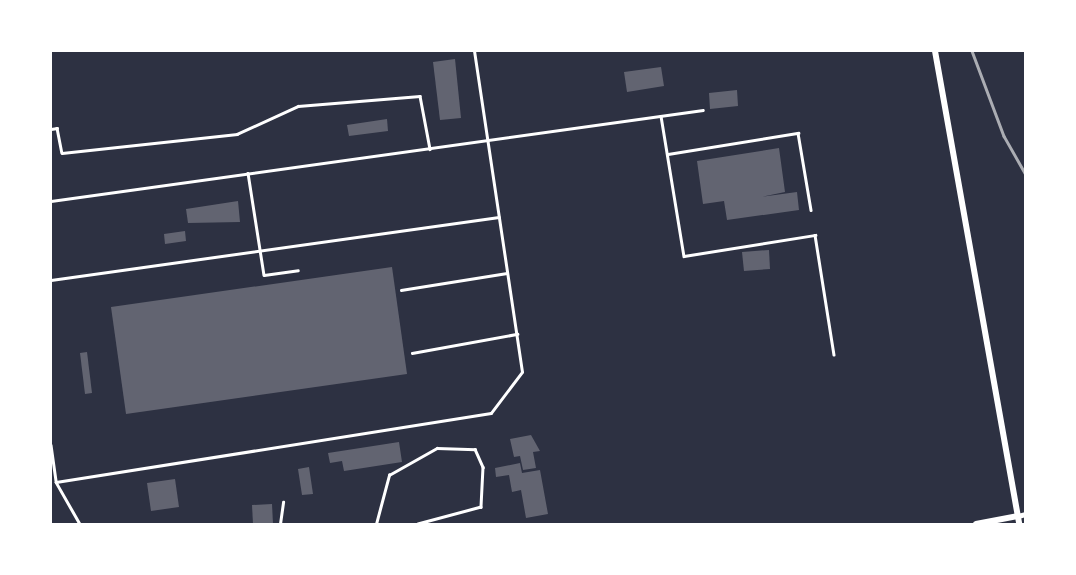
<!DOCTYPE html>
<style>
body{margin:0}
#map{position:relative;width:1076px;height:575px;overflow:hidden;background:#2d3142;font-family:"PT Sans Narrow",sans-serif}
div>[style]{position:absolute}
.building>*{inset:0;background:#626471}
.service>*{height:2.5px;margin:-1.25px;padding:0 1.25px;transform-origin:1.25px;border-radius:1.25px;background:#fff}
.minor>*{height:5px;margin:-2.5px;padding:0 2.5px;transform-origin:2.5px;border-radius:2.5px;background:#fff}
.tertiary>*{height:6px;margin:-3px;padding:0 3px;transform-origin:3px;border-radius:3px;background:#fff}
.rail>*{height:2.5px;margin:-1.25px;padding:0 1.25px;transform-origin:1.25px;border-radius:1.25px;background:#abadb3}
span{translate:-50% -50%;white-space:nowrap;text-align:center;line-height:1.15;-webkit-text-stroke:5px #fff;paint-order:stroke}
.frame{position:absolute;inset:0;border:52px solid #fff;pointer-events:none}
</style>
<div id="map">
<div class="building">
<div style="clip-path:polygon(455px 59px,461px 118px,440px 120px,433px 62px)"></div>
<div style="clip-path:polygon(661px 67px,664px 86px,627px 92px,624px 72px)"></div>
<div style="clip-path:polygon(737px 90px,738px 106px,710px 109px,709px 93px)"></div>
<div style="clip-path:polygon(387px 119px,388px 131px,349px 136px,347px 125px)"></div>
<div style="clip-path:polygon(779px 148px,785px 192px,761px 197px,797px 192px,799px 210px,727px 220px,724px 201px,703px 204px,697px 161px)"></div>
<div style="clip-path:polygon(238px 201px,240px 222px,188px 223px,186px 209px)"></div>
<div style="clip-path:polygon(185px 231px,186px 241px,165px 244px,164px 234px)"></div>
<div style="clip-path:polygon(769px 250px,770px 269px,744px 271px,742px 252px)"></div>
<div style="clip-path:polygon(392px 267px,407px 374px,126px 414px,111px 307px)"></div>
<div style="clip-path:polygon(87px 352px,92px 393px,85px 394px,80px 353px)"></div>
<div style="clip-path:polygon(531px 435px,540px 451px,533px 452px,536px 468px,523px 470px,520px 456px,514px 457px,510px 439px)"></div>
<div style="clip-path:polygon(399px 442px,402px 462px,344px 471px,342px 461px,330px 463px,328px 453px)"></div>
<div style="clip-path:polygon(520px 463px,522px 473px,540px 470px,548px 514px,526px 518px,521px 490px,512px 492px,509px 475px,496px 477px,495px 468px)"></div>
<div style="clip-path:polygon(309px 467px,313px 494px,302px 495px,298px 469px)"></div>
<div style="clip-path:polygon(175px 479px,179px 507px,151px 511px,147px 483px)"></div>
<div style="clip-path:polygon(272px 504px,273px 524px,253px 524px,252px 505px)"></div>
</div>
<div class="service">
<div style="left:661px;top:116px;width:142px;rotate:80.7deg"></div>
<div style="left:684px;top:256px;width:133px;rotate:-9.1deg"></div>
<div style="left:815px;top:235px;width:121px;rotate:81deg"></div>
<div style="left:51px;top:129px;width:6px;rotate:-9deg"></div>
<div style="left:57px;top:128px;width:25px;rotate:79deg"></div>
<div style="left:62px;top:153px;width:176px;rotate:-6.2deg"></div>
<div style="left:237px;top:134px;width:67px;rotate:-24.7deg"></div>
<div style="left:298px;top:106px;width:122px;rotate:-4.7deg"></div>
<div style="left:420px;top:96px;width:54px;rotate:79.3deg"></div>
<div style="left:668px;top:154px;width:132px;rotate:-9.2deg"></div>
<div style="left:798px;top:133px;width:78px;rotate:80.4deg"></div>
<div style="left:248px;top:173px;width:103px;rotate:81.1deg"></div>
<div style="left:264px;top:275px;width:34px;rotate:-8deg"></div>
<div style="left:51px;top:201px;width:658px;rotate:-7.95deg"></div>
<div style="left:51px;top:280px;width:452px;rotate:-8deg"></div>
<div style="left:401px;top:290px;width:107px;rotate:-9.1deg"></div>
<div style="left:412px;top:353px;width:107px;rotate:-10.3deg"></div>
<div style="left:51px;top:445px;width:37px;rotate:82deg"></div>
<div style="left:56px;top:482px;width:48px;rotate:60.3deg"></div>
<div style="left:56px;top:482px;width:440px;rotate:-9deg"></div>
<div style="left:491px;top:413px;width:51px;rotate:-52.9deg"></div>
<div style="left:522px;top:372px;width:325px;rotate:-98.5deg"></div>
<div style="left:280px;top:524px;width:22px;rotate:-82deg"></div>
<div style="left:376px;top:524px;width:51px;rotate:-75.1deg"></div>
<div style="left:389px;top:475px;width:55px;rotate:-29.4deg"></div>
<div style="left:437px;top:448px;width:38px;rotate:2deg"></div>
<div style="left:475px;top:449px;width:20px;rotate:66deg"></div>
<div style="left:483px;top:467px;width:40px;rotate:92.9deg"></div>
<div style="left:481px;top:507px;width:65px;rotate:164.9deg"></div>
</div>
<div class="minor">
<div style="left:1018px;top:516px;width:7px;rotate:-16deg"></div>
</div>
<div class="tertiary">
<div style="left:935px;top:51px;width:480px;rotate:79.9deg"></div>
<div style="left:976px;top:524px;width:43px;rotate:-10.8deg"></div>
</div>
<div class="rail">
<div style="left:972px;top:51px;width:91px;rotate:69.4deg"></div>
<div style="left:1004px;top:136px;width:43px;rotate:60.4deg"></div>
</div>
<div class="frame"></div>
</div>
